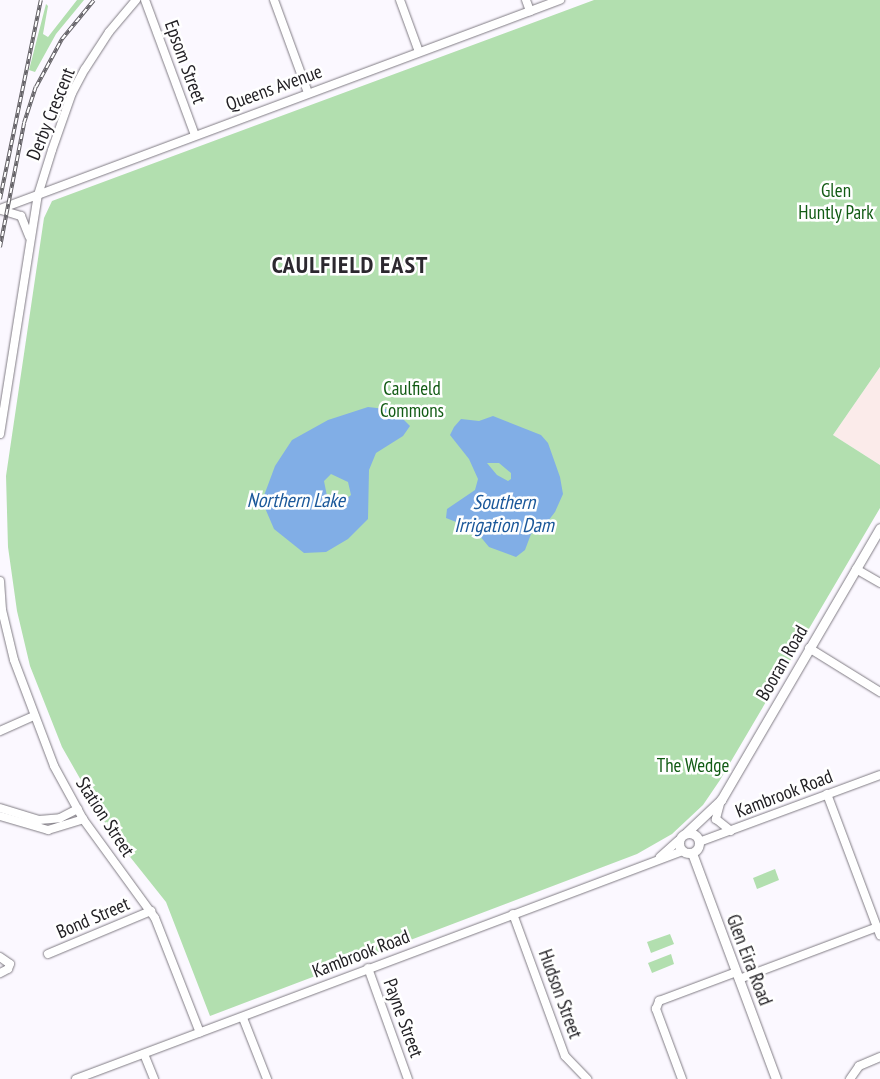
<!DOCTYPE html>
<style>
body{margin:0}
#map{position:relative;width:880px;height:1079px;overflow:hidden;background:#fbf8ff;font-family:"PT Sans Narrow",sans-serif}
div>[style]{position:absolute}
.education>*{inset:0;background:#fbebea}
.green>*{inset:0;background:#b2dfaf}
.water>*{inset:0;background:#81aee6}
.roads{filter:drop-shadow(0 0 1px #807c84) drop-shadow(0 0 1px #807c84)}
.minor>*{height:8px;margin:-4px;padding:0 4px;transform-origin:4px;border-radius:4px;background:#fff}
.major>*{height:9px;margin:-4.5px;padding:0 4.5px;transform-origin:4.5px;border-radius:4.5px;background:#fff}
.major>.ring{margin:-4.5px;padding:0;box-sizing:content-box;background:none;border:9px solid #fff;border-radius:50%}
.rail>*{height:4px;margin-top:-2px;transform-origin:0;background:repeating-linear-gradient(90deg,#fff 0 5.5px,#646267 0 11px);box-sizing:border-box;border-block:1px solid #646267}
span{translate:-50% -50%;white-space:nowrap;text-align:center;line-height:1.15;-webkit-text-stroke:5px #fff;paint-order:stroke}
.street-label{font-size:19px;color:#222024}
.park-label{font-size:19px;color:#125b14}
.water-label{font-size:20px;color:#1b589a;font-style:italic}
.district-label{font-size:24px;color:#2c282f;font-weight:700;letter-spacing:1px}
</style>
<div id="map">
<div class="education">
<div style="clip-path:polygon(880px 367px,880px 465px,833px 435px)"></div>
</div>
<div class="green">
<div style="clip-path:polygon(77px 0,84px 0,56px 34px,35px 72px,29px 70px,46px 4px,48px 6px,43px 34px,48px 37px)"></div>
<div style="clip-path:polygon(594px 0,880px 0,880px 367px,833px 435px,880px 465px,880px 508px,720px 780px,703px 805px,672px 834px,637px 854px,210px 1016px,166px 902px,111px 833px,62px 747px,30px 666px,17px 611px,8px 547px,6px 476px,44px 218px,52px 201px)"></div>
<div style="clip-path:polygon(775px 869px,779px 880px,757px 889px,753px 878px)"></div>
<div style="clip-path:polygon(670px 934px,674px 944px,651px 953px,647px 942px)"></div>
<div style="clip-path:polygon(671px 954px,674px 964px,652px 973px,648px 963px)"></div>
</div>
<div class="water">
<div style="clip-path:polygon(evenodd,368px 407px,394px 410px,410px 426px,403px 436px,376px 453px,369px 470px,368px 519px,348px 539px,326px 552px,304px 553px,274px 529px,262px 501px,275px 466px,292px 440px,328px 420px,368px 407px,331px 474px,348px 482px,351px 495px,340px 504px,327px 496px,324px 481px,331px 474px)"></div>
<div style="clip-path:polygon(evenodd,493px 416px,541px 435px,548px 443px,560px 477px,563px 494px,555px 512px,545px 525px,531px 534px,525px 550px,516px 557px,489px 547px,474px 529px,446px 518px,447px 509px,475px 490px,478px 479px,469px 459px,450px 435px,454px 427px,461px 419px,479px 421px,493px 416px,487px 463px,499px 463px,511px 473px,511px 479px,508px 481px,497px 475px,487px 463px)"></div>
</div>
<div class="roads">
<div class="minor">
<div style="left:145px;top:0;width:144px;rotate:69.7deg"></div>
<div style="left:274px;top:0;width:99px;rotate:69.9deg"></div>
<div style="left:400px;top:0;width:55px;rotate:69.9deg"></div>
<div style="left:526px;top:0;width:12px;rotate:70deg"></div>
<div style="left:0;top:209px;width:598px;rotate:-20.47deg"></div>
<div style="left:1px;top:210px;width:21px;rotate:17deg"></div>
<div style="left:21px;top:216px;width:22px;rotate:68deg"></div>
<div style="left:0;top:434px;width:242px;rotate:-81deg"></div>
<div style="left:38px;top:195px;width:47px;rotate:-72.7deg"></div>
<div style="left:52px;top:150px;width:60px;rotate:-70.7deg"></div>
<div style="left:72px;top:93px;width:27px;rotate:-62deg"></div>
<div style="left:85px;top:69px;width:44px;rotate:-57deg"></div>
<div style="left:109px;top:32px;width:42px;rotate:-49.8deg"></div>
<div style="left:856px;top:569px;width:28px;rotate:30deg"></div>
<div style="left:0;top:581px;width:29px;rotate:86deg"></div>
<div style="left:2px;top:610px;width:51px;rotate:76.5deg"></div>
<div style="left:14px;top:660px;width:113px;rotate:69.3deg"></div>
<div style="left:54px;top:766px;width:60px;rotate:61.3deg"></div>
<div style="left:83px;top:819px;width:122px;rotate:54deg"></div>
<div style="left:155px;top:918px;width:123px;rotate:68.6deg"></div>
<div style="left:809px;top:648px;width:84px;rotate:31.8deg"></div>
<div style="left:0;top:731px;width:36px;rotate:-24deg"></div>
<div style="left:827px;top:794px;width:151px;rotate:69.4deg"></div>
<div style="left:721px;top:800px;width:20px;rotate:105deg"></div>
<div style="left:716px;top:819px;width:19px;rotate:39deg"></div>
<div style="left:0;top:808px;width:41px;rotate:17.1deg"></div>
<div style="left:39px;top:820px;width:21px;rotate:-5deg"></div>
<div style="left:60px;top:818px;width:20px;rotate:-27deg"></div>
<div style="left:0;top:816px;width:50px;rotate:16.3deg"></div>
<div style="left:48px;top:830px;width:37px;rotate:-17deg"></div>
<div style="left:699px;top:842px;width:193px;rotate:-20.3deg"></div>
<div style="left:660px;top:857px;width:24px;rotate:-42deg"></div>
<div style="left:513px;top:914px;width:151px;rotate:69.9deg"></div>
<div style="left:565px;top:1056px;width:32px;rotate:46deg"></div>
<div style="left:48px;top:954px;width:112px;rotate:-22.7deg"></div>
<div style="left:0;top:957px;width:12px;rotate:35deg"></div>
<div style="left:10px;top:964px;width:5px;rotate:112deg"></div>
<div style="left:8px;top:969px;width:9px;rotate:153deg"></div>
<div style="left:368px;top:968px;width:118px;rotate:70.2deg"></div>
<div style="left:739px;top:979px;width:147px;rotate:-20.6deg"></div>
<div style="left:243px;top:1018px;width:66px;rotate:68.5deg"></div>
<div style="left:144px;top:1054px;width:27px;rotate:68deg"></div>
<div style="left:76px;top:1079px;width:648px;rotate:-20.59deg"></div>
<div style="left:682px;top:1079px;width:75px;rotate:-110.4deg"></div>
<div style="left:656px;top:1009px;width:9px;rotate:-69deg"></div>
<div style="left:659px;top:1001px;width:82px;rotate:-20.6deg"></div>
<div style="left:850px;top:1079px;width:16px;rotate:-55deg"></div>
<div style="left:859px;top:1066px;width:23px;rotate:-23deg"></div>
</div>
<div class="major">
<div style="left:687px;top:832px;width:47px;rotate:-43.3deg"></div>
<div style="left:721px;top:800px;width:315px;rotate:-59.7deg"></div>
<div class="ring" style="left:679px;top:833px;width:11px;height:11px"></div>
<div style="left:692px;top:853px;width:241px;rotate:69.6deg"></div>
</div>
</div>
<div class="rail">
<div style="left:0;top:199px;width:203px;rotate:-78.4deg"></div>
<div style="left:0;top:247px;width:126px;rotate:-79deg"></div>
<div style="left:24px;top:123px;width:38px;rotate:-72deg"></div>
<div style="left:36px;top:87px;width:55px;rotate:-61.6deg"></div>
<div style="left:62px;top:39px;width:50px;rotate:-50.6deg"></div>
</div>
<div class="street-label">
<span style="left:185px;top:62px;rotate:70deg">Epsom Street</span>
<span style="left:274px;top:88px;rotate:-20deg">Queens Avenue</span>
<span style="left:51px;top:114px;rotate:-68deg">Derby Crescent</span>
<span style="left:782px;top:663px;rotate:-60deg">Booran Road</span>
<span style="left:784px;top:794px;rotate:-21deg">Kambrook Road</span>
<span style="left:105px;top:817px;rotate:57deg">Station Street</span>
<span style="left:93px;top:918px;rotate:-23deg">Bond Street</span>
<span style="left:361px;top:954px;rotate:-21deg">Kambrook Road</span>
<span style="left:749px;top:960px;rotate:69deg">Glen Eira Road</span>
<span style="left:560px;top:994px;rotate:70deg">Hudson Street</span>
<span style="left:403px;top:1018px;rotate:70deg">Payne Street</span>
</div>
<div class="park-label">
<span style="left:836px;top:202px">Glen<br>Huntly Park</span>
<span style="left:412px;top:400px">Caulfield<br>Commons</span>
<span style="left:693px;top:766px">The Wedge</span>
</div>
<div class="water-label">
<span style="left:296px;top:500px">Northern Lake</span>
<span style="left:504px;top:514px">Southern<br>Irrigation Dam</span>
</div>
<div class="district-label">
<span style="left:350px;top:265px">CAULFIELD EAST</span>
</div>
</div>
